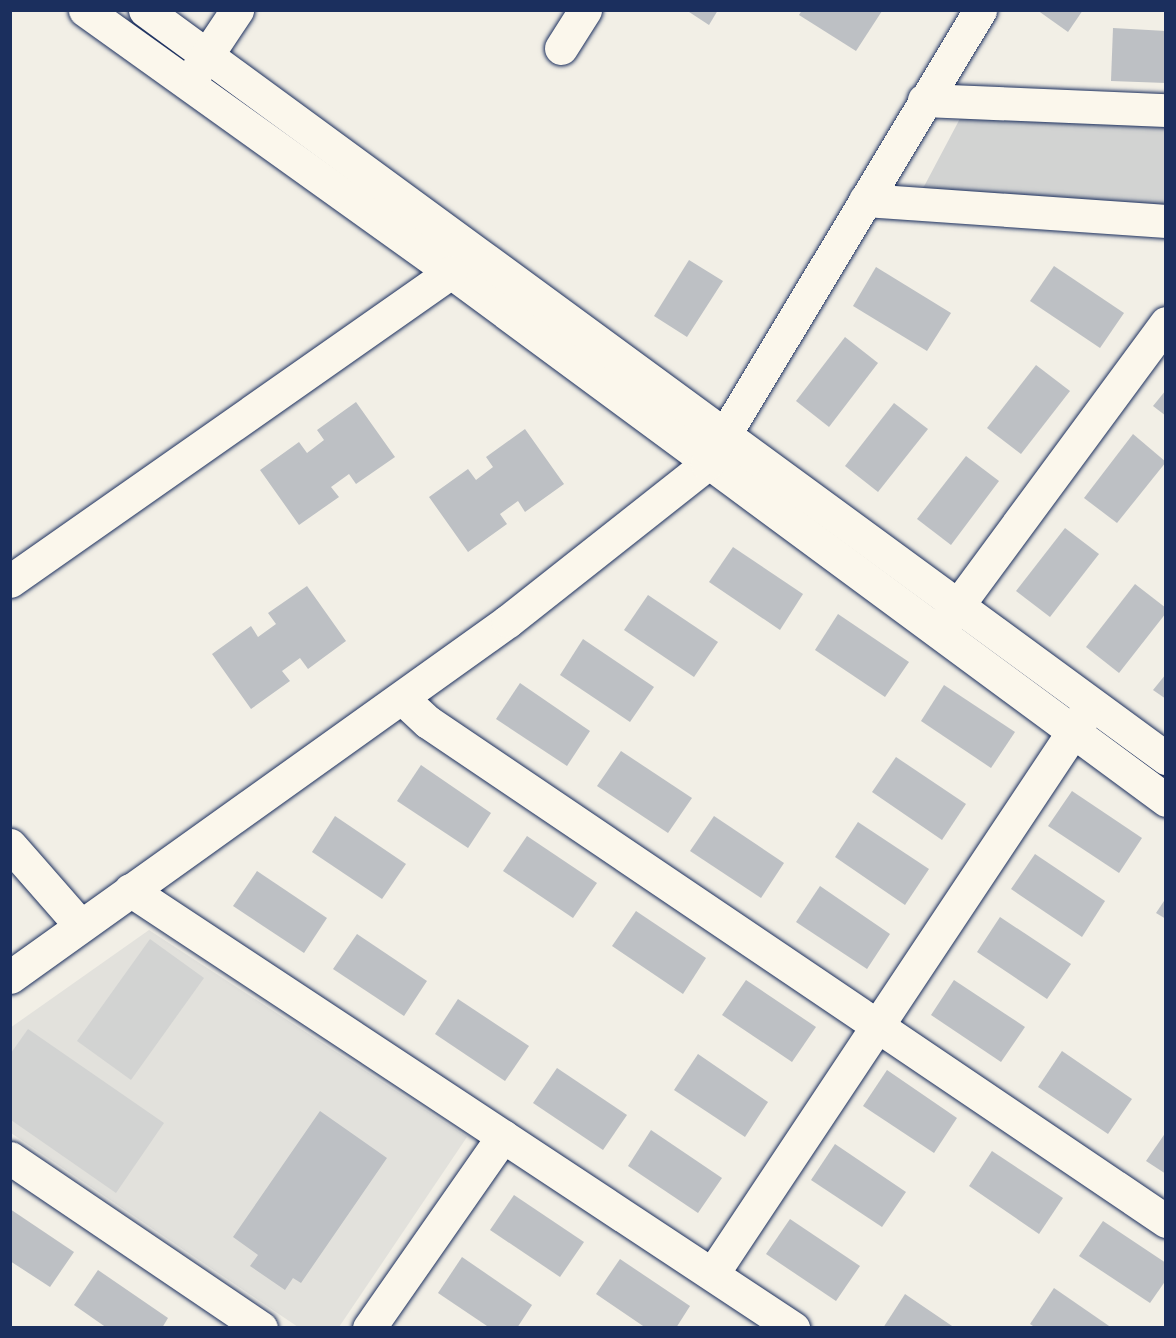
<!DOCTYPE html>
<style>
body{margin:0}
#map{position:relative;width:1176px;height:1338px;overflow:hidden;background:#f2efe6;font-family:Mali,sans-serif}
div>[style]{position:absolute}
.built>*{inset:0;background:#e2e1dc}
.green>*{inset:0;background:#d2d3d2}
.building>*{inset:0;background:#bdc0c4}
.roads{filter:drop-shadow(0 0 2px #1b2f5e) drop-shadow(0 0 2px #1b2f5e)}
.minor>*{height:33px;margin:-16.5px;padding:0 16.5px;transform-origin:16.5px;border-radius:16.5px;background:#fbf7ec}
span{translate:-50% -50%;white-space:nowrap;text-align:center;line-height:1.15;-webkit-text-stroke:5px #fbf7ec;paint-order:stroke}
.frame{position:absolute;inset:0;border:12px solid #1b2f5e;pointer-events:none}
</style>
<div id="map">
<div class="built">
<div style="clip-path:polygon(149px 930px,467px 1137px,339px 1327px,298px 1327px,11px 1133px,10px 1028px)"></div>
</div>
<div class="green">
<div style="clip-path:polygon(964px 111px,1165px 120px,1165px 208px,920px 194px)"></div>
<div style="clip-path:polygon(150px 939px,204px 978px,131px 1080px,77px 1041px)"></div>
<div style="clip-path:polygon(28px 1029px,164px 1123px,116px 1193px,11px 1120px,11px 1053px)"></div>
</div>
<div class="building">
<div style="clip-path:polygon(686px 10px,718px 10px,709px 25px)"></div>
<div style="clip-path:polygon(802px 10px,881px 10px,882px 11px,856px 51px,799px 15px)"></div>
<div style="clip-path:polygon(1037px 10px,1083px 10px,1068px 32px)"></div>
<div style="clip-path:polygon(1113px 28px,1166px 31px,1166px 83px,1111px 81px)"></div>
<div style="clip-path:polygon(689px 260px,723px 281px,687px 337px,654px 316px)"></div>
<div style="clip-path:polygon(1054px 266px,1124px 313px,1100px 348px,1030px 301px)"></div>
<div style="clip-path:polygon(876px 267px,951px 313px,927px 351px,853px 306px)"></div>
<div style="clip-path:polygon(845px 337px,878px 363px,829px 427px,796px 401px)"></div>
<div style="clip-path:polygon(1036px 365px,1070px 391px,1021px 454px,987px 428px)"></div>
<div style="clip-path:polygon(1166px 390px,1166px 416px,1153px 406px)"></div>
<div style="clip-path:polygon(356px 402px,395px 457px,356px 484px,349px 474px,331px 487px,339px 497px,299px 525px,260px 470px,299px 442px,307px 453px,324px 440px,317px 430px)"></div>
<div style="clip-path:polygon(894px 403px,928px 429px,878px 492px,845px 466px)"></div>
<div style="clip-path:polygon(525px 429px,564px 484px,525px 512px,518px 501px,500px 514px,507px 524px,468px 552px,429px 497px,468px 469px,476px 480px,493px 467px,486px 457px)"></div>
<div style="clip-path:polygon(1133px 434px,1166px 462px,1117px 523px,1084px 498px)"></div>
<div style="clip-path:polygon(966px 456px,999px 481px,951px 545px,917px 519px)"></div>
<div style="clip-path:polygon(1065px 528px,1099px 554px,1050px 617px,1016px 591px)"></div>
<div style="clip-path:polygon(733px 547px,803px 594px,780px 630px,709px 582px)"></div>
<div style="clip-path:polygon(1135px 584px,1166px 608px,1166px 613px,1119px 673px,1086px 647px)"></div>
<div style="clip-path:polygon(307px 586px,346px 641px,308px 669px,300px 658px,282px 671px,290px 681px,251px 709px,212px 654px,251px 626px,258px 637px,276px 624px,268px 613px)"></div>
<div style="clip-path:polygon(648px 595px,718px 642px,694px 677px,624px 630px)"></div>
<div style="clip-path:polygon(838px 614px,909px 662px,885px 697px,815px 650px)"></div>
<div style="clip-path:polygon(583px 639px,654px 687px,630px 722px,560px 675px)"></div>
<div style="clip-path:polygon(1166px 674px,1166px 699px,1153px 690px)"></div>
<div style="clip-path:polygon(520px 683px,590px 731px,567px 766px,496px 719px)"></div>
<div style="clip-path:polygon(944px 685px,1015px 732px,991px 768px,921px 721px)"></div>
<div style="clip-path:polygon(621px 751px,692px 798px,668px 833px,597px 786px)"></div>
<div style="clip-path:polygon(896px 757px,966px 804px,942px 840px,872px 792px)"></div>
<div style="clip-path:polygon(421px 765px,491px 813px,468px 848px,397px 801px)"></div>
<div style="clip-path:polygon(1072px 791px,1142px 838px,1119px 873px,1048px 826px)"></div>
<div style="clip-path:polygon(335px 816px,406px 864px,382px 899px,312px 852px)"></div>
<div style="clip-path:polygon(714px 816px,784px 863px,761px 898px,690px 851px)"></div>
<div style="clip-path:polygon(858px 822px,929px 869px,905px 905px,835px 857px)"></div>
<div style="clip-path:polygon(527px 836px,597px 883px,573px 918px,503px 871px)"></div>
<div style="clip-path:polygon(1035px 854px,1105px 901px,1082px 937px,1011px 889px)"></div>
<div style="clip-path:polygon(257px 871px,327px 918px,304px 953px,233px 906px)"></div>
<div style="clip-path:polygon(820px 886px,890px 934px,867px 969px,796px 922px)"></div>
<div style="clip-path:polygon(1166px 898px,1166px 919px,1156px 913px)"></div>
<div style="clip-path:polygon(636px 911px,706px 958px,683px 994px,612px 946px)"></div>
<div style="clip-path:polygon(1000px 917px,1071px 964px,1047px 999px,977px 952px)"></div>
<div style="clip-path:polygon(357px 934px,427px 981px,404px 1016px,333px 969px)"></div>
<div style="clip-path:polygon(746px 980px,816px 1027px,792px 1062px,722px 1015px)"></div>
<div style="clip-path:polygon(954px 980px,1025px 1027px,1001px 1062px,931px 1015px)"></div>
<div style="clip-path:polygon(458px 999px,529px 1046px,505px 1081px,435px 1034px)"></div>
<div style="clip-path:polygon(1062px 1051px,1132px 1099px,1108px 1134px,1038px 1087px)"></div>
<div style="clip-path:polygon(698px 1054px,768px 1102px,745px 1137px,674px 1090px)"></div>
<div style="clip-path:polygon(557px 1068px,627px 1115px,603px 1150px,533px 1103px)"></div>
<div style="clip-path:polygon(887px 1070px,957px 1118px,934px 1153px,863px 1106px)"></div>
<div style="clip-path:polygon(320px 1111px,387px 1158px,301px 1283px,293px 1278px,285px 1290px,250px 1266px,258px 1255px,233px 1237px)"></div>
<div style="clip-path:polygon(651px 1130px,722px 1178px,698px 1213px,628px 1166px)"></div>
<div style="clip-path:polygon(1166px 1132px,1166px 1174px,1146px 1161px)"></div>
<div style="clip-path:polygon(835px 1144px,906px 1192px,882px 1227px,811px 1180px)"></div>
<div style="clip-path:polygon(992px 1151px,1063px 1198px,1039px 1234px,969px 1186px)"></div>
<div style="clip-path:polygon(514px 1195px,584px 1242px,560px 1277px,490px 1230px)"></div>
<div style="clip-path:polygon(10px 1209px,74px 1252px,50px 1287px,10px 1261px)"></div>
<div style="clip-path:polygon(790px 1219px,860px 1266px,836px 1301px,766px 1254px)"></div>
<div style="clip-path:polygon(1103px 1221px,1166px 1263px,1166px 1280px,1150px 1303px,1079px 1256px)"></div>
<div style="clip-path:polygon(462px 1257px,532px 1305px,517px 1328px,490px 1328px,438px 1293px)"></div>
<div style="clip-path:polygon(620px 1259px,690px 1306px,676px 1328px,646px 1328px,596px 1294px)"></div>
<div style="clip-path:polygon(98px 1270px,168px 1318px,162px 1328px,107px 1328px,74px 1305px)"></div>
<div style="clip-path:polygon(1054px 1288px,1112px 1328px,1036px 1328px,1030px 1324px)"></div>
<div style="clip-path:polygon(905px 1294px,955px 1328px,883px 1328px)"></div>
</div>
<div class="roads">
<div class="minor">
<div style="left:85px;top:10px;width:450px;rotate:35.6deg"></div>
<div style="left:451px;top:272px;width:889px;rotate:36.44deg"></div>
<div style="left:145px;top:10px;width:1266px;rotate:36.23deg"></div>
<div style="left:561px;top:48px;width:45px;rotate:-57.7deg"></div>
<div style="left:195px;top:73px;width:76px;rotate:-56.3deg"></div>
<div style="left:924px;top:100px;width:242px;rotate:2.4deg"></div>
<div style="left:865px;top:200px;width:302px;rotate:4deg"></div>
<div style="left:10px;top:581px;width:538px;rotate:-35.02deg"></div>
<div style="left:944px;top:624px;width:374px;rotate:-53.6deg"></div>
<div style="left:402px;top:698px;width:35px;rotate:43deg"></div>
<div style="left:428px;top:722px;width:891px;rotate:34.06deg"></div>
<div style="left:10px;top:845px;width:106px;rotate:48.8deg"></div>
<div style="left:130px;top:890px;width:795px;rotate:33.45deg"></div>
<div style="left:10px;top:977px;width:612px;rotate:-35.56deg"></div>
<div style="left:508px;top:621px;width:253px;rotate:-38.3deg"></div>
<div style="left:707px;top:464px;width:530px;rotate:-58.98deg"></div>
<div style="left:10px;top:1158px;width:303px;rotate:34.1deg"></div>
<div style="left:713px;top:1273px;width:670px;rotate:-56.38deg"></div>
<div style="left:369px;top:1328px;width:234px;rotate:-55.1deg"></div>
</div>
</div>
<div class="frame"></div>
</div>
